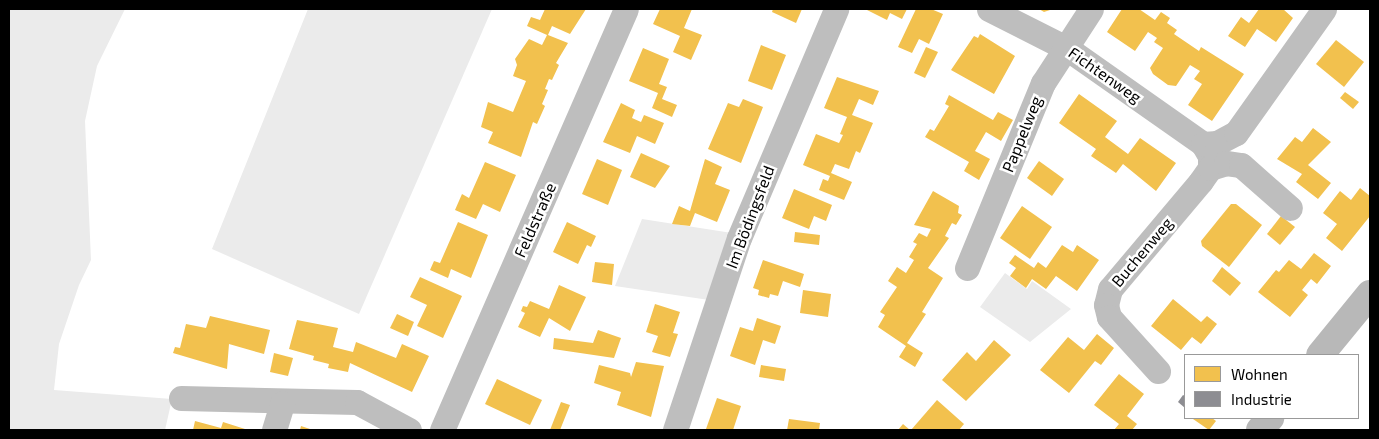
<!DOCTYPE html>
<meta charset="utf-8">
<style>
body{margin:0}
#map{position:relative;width:1379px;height:439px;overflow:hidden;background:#fff;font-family:"Exo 2",sans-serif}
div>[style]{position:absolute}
.green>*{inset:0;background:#ebebeb}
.homes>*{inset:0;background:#f2c14e}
.industry>*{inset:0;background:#8d8d92}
.minor>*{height:25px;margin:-12.5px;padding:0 12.5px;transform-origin:12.5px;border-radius:12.5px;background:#bebebe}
.secondary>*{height:28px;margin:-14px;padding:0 14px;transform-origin:14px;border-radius:14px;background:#b8b8b8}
span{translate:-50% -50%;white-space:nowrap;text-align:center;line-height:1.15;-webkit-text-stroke:5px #fff;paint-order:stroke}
.street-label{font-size:16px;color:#000}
.frame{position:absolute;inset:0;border:10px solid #000;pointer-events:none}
.legend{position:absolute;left:1184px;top:354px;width:175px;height:65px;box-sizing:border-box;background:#fff;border:1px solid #999;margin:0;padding:6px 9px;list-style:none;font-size:15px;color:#000}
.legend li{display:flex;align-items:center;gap:10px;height:25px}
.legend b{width:25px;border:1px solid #999}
</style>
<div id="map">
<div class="green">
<div style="clip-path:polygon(9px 9px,125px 9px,97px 66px,85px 121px,91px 260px,79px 285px,59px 344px,54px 390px,172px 399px,165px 430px,9px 430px)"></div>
<div style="clip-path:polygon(308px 9px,492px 9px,359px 314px,212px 249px)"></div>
<div style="clip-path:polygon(642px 219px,732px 233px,709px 300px,615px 286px)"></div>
<div style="clip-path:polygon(1005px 273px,1027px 289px,1032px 281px,1071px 309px,1030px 342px,980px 307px)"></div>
</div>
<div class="homes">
<div style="clip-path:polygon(545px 9px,586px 9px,570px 34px,552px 26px,548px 35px,568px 43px,556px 63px,559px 65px,552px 80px,549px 79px,545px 89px,548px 90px,542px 104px,545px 106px,537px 124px,533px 122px,521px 157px,488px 143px,493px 132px,481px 127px,488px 102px,513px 112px,526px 81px,513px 76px,517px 65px,515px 59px,529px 39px,542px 45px,547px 35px,527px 26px,531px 17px,540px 20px)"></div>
<div style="clip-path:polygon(660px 9px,692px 9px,684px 28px,702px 35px,691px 60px,673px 52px,680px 36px,653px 24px)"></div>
<div style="clip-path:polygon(773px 9px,802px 9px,796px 23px,772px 12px)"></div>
<div style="clip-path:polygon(865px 9px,907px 9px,902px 19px,890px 13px,887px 20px)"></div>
<div style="clip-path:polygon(916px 9px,931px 9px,943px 14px,929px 44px,919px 39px,912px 53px,898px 47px)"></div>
<div style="clip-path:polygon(1039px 9px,1053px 9px,1044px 12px)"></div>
<div style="clip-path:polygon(1122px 9px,1139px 9px,1155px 20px,1161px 12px,1170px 18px,1167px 23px,1177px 30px,1174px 34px,1199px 51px,1201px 47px,1244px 74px,1212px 121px,1188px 105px,1202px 84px,1194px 79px,1200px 71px,1190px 65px,1176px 86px,1168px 85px,1153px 74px,1150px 68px,1163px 48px,1154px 42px,1157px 38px,1148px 32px,1135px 51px,1107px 32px)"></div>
<div style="clip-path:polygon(1259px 9px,1283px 9px,1293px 18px,1276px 42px,1257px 29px,1245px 47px,1228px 36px,1241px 17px,1249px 23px)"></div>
<div style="clip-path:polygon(980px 34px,1015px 56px,994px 94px,951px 70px,974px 36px,978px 38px)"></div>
<div style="clip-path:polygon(1336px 40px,1364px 62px,1344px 87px,1316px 64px)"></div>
<div style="clip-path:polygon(761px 45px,786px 55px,772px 90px,748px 81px)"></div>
<div style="clip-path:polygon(926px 47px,938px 52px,925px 78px,914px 73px)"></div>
<div style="clip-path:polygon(643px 48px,669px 59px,659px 84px,667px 87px,662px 99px,677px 105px,672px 117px,652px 108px,658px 93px,629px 81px)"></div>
<div style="clip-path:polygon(837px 77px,879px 91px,873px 105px,859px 99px,852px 115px,873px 123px,860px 153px,856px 151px,849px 169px,835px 164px,831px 173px,852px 182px,844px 200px,819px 190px,823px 179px,828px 181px,830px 176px,803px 165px,816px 134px,839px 143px,843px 135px,840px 134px,847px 117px,824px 108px)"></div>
<div style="clip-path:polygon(1345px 92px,1359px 102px,1353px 109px,1340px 98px)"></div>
<div style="clip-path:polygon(1079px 94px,1117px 121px,1105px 137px,1128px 154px,1140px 138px,1176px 163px,1156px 191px,1123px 164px,1116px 173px,1091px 156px,1096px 149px,1059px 123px)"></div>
<div style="clip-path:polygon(949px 95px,993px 120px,998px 112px,1013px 120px,1001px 141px,986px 132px,975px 151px,990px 159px,979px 180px,964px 171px,969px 162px,925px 137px,930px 129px,934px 131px,949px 106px,945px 104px)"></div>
<div style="clip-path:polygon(743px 99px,763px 107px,741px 163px,708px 149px,728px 103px,739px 107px)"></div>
<div style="clip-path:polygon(621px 103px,635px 110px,632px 118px,641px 122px,644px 115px,664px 123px,655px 144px,637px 136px,630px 153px,603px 142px)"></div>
<div style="clip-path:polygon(1313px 128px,1331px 142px,1308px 165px,1331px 183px,1318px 199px,1296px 182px,1302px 174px,1277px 159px,1295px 137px,1302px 142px)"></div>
<div style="clip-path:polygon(641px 153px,670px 166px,655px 188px,630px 177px)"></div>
<div style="clip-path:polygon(597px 159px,622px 170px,608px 205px,582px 194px)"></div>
<div style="clip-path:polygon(705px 159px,722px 167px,715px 184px,730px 190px,717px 222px,695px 213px,690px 226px,672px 224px,679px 206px,690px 211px)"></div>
<div style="clip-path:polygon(1039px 161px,1064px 179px,1052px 196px,1027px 178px)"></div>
<div style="clip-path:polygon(485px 162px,516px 175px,500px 212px,483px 204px,476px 219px,455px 210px,462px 194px,469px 198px)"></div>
<div style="clip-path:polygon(1360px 188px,1370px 196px,1370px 216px,1342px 251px,1326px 238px,1337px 224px,1323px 213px,1340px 191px,1351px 200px)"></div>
<div style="clip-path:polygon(794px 189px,832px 205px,826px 221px,814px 216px,809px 229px,782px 218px)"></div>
<div style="clip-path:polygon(933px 191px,959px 206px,958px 213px,962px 215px,956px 225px,952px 223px,945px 236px,949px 238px,928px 268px,943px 278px,922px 312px,926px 314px,907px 343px,923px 353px,915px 367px,899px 357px,906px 346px,878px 327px,885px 315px,880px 312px,897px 287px,888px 281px,897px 267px,906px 273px,914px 260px,909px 257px,917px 244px,913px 242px,919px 233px,927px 237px,931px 229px,914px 225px)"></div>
<div style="clip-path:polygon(1231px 204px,1236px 204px,1262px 225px,1229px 267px,1202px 246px,1201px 241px)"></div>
<div style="clip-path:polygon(1022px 206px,1052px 227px,1030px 259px,1000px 238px)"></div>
<div style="clip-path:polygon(1281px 216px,1295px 227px,1280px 245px,1267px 234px)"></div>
<div style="clip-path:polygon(458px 222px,488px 235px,471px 278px,451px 269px,448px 278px,430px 270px,434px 261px,440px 263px)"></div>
<div style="clip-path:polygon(567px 222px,596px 236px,591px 247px,587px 245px,578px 264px,553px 252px)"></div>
<div style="clip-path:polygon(795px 232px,820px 235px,819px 245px,794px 242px)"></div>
<div style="clip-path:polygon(1062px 245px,1073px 252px,1077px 245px,1099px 260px,1077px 291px,1056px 276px,1046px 289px,1032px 279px,1026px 288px,1010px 276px,1016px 268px,1009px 263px,1015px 255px,1034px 268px,1038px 262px,1046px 268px)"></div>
<div style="clip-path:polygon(1314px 253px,1331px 266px,1317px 284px,1311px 279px,1302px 290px,1308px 295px,1290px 317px,1258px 292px,1276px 270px,1279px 272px,1289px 260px,1301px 269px)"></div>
<div style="clip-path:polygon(763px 260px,804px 274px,800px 287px,783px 281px,778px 296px,770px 294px,769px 298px,758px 295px,759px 290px,753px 288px)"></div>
<div style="clip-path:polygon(595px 262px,614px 264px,612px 285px,592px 282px)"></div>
<div style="clip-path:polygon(1222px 267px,1241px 283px,1230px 296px,1212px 281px)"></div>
<div style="clip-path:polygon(420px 277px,462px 296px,443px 338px,417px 326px,427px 305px,410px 297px)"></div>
<div style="clip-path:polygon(559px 285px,586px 297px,570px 331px,549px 318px,540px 337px,518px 327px,525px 313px,521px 311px,523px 306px,527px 307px,530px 301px,549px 309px)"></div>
<div style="clip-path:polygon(803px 290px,831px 294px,828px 317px,800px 313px)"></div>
<div style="clip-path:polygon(1173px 299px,1201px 322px,1207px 316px,1217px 324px,1201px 344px,1192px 337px,1181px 350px,1151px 326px)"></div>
<div style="clip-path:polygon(655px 304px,680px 312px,673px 333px,678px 334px,670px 357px,652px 352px,658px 336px,646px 332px)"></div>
<div style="clip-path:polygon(397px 314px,414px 322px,408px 336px,390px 328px)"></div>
<div style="clip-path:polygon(210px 316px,270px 330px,264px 354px,229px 344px,227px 369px,173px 353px,175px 347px,180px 348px,186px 324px,206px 328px)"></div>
<div style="clip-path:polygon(757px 318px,781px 326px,775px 344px,763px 340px,755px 365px,730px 356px,740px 327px,753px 331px)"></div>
<div style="clip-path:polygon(297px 320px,338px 328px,333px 347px,353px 352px,356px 342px,396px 358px,402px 344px,429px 356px,412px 392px,350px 363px,348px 372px,328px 368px,329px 364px,313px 360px,314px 356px,289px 349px)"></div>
<div style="clip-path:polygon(598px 330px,621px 338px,614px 358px,553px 349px,554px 338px,593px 343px)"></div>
<div style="clip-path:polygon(1097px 334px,1114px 348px,1101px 365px,1095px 361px,1069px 393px,1040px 370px,1068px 337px,1084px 350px)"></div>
<div style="clip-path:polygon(994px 340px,1011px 355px,966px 401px,942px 380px,967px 352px,976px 361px)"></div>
<div style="clip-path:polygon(274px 353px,293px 358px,288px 376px,270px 372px)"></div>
<div style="clip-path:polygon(636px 362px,664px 366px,651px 417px,617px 405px,621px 392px,594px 383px,599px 365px,630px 373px,631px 377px)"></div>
<div style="clip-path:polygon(761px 365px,786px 369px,784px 381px,759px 377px)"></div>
<div style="clip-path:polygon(1119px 374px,1144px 394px,1127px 416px,1137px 424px,1132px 430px,1114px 430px,1119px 424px,1094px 405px)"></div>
<div style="clip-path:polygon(497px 379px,542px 400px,530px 425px,485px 404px)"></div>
<div style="clip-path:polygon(717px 398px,741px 406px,733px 430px,706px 429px)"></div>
<div style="clip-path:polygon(937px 400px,964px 424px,959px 430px,911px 430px)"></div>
<div style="clip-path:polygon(561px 402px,570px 405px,560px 430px,550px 430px)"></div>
<div style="clip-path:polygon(1212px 418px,1216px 421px,1209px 430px,1193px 419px)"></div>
<div style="clip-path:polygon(789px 419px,820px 423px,819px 430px,787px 430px)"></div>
<div style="clip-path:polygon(195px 421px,221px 428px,223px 422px,245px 429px,193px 430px)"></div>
<div style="clip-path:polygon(903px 424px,910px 430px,898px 430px)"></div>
<div style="clip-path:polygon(301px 426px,313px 430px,300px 430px)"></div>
</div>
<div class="industry">
<div style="clip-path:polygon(1183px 395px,1185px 396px,1185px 408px,1178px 402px)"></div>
</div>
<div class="minor">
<div style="left:989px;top:9px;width:89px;rotate:26.9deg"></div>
<div style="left:1068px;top:49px;width:165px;rotate:35.1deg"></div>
<div style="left:1203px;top:144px;width:14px;rotate:60deg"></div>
<div style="left:1210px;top:156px;width:12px;rotate:90deg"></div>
<div style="left:1210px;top:168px;width:16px;rotate:125deg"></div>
<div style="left:1201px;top:181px;width:141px;rotate:130.1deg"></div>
<div style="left:1110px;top:289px;width:16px;rotate:104deg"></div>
<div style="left:1106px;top:305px;width:12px;rotate:76deg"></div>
<div style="left:1109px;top:317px;width:73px;rotate:47.8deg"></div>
<div style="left:1203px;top:144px;width:14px;rotate:-4deg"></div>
<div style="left:1217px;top:143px;width:21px;rotate:-28deg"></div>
<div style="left:1236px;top:133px;width:152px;rotate:-54.6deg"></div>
<div style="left:1210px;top:168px;width:17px;rotate:-17deg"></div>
<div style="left:1226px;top:163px;width:15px;rotate:8deg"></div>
<div style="left:1241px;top:165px;width:65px;rotate:41.3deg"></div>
<div style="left:967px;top:268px;width:200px;rotate:-67.7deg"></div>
<div style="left:1043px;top:83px;width:88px;rotate:-57deg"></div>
<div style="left:181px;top:398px;width:176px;rotate:1.3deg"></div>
<div style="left:357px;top:402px;width:59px;rotate:28.3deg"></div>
<div style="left:274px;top:430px;width:28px;rotate:-73deg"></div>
<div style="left:442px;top:430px;width:459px;rotate:-66.4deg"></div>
<div style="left:675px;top:430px;width:202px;rotate:-71.6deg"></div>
<div style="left:739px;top:238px;width:249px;rotate:-67deg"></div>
</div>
<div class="secondary">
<div style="left:1320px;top:355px;width:79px;rotate:-50.7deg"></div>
<div style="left:1260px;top:430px;width:16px;rotate:-50deg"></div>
</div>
<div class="street-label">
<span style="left:1105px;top:75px;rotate:35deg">Fichtenweg</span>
<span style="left:1022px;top:134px;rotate:-68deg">Pappelweg</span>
<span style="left:750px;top:217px;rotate:-69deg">Im Bödingsfeld</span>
<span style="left:535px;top:220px;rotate:-66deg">Feldstraße</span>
<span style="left:1142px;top:252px;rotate:-50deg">Buchenweg</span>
</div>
<div class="frame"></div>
<ul class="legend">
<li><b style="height:14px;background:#f2c14e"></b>Wohnen</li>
<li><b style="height:14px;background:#8d8d92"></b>Industrie</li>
</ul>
</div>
